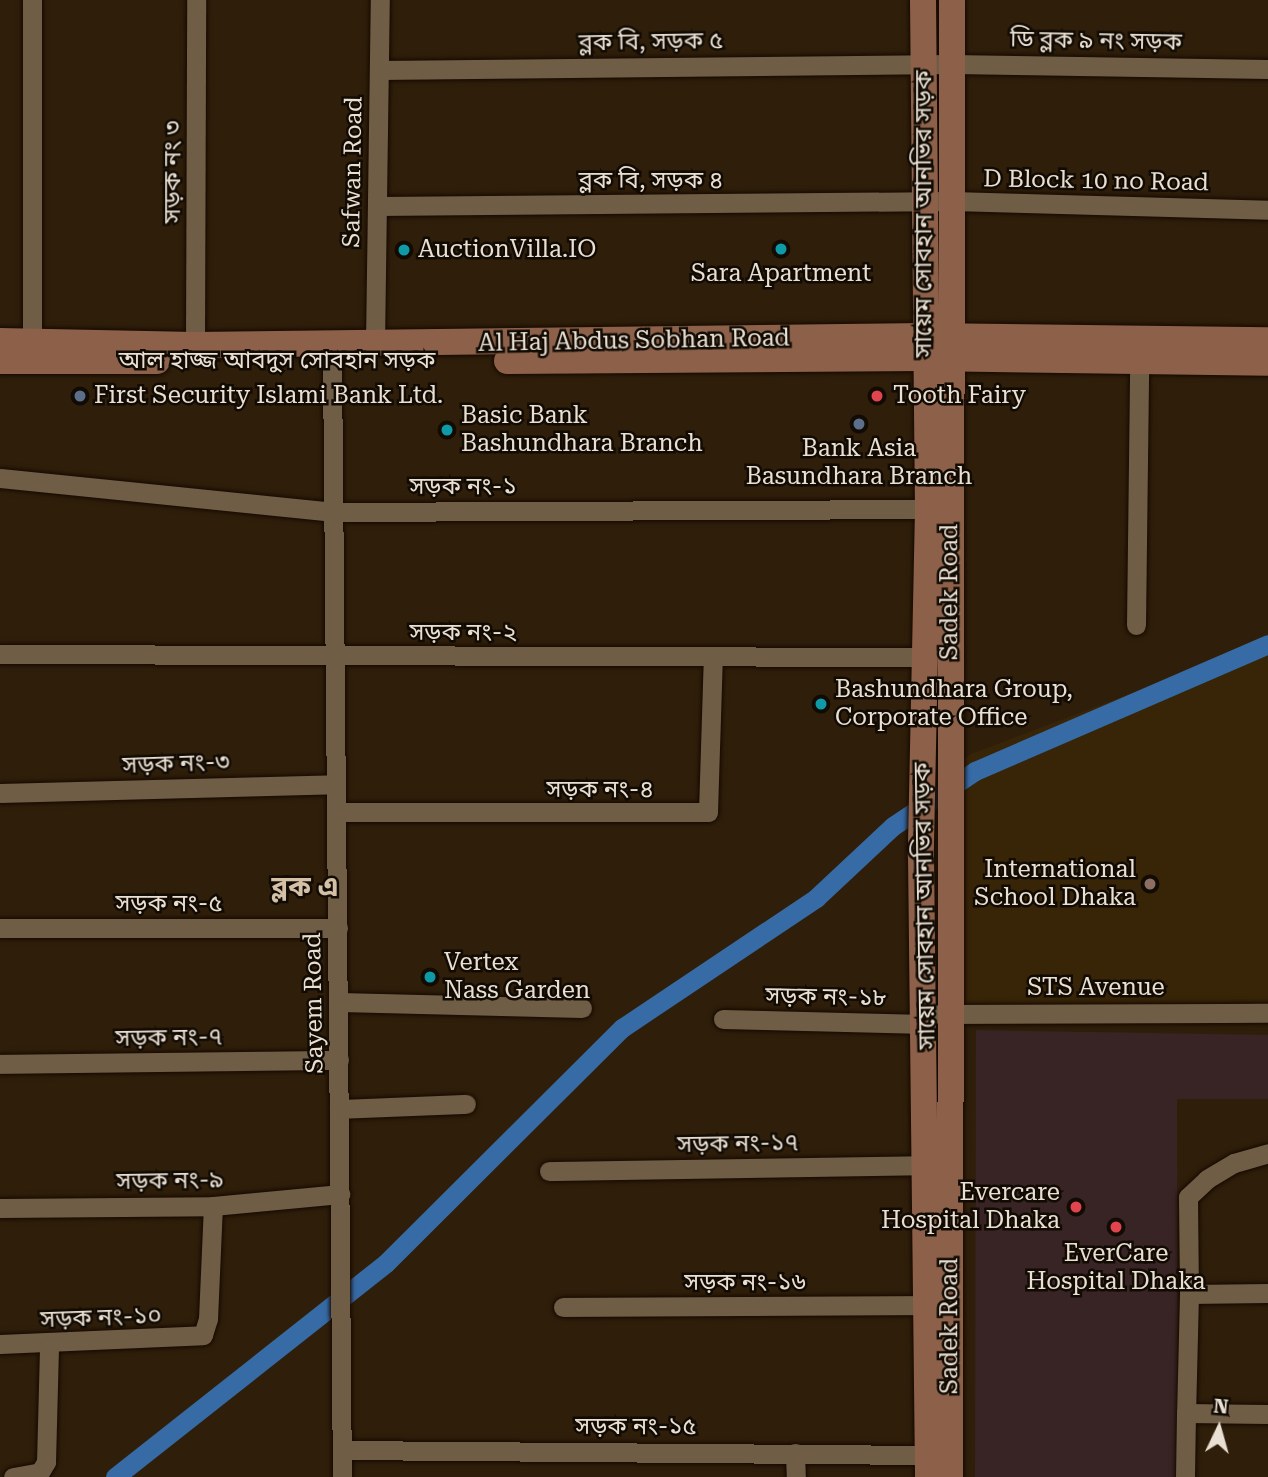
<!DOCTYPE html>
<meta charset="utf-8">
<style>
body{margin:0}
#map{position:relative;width:1268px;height:1477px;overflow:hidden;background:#2f1f0a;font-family:"Roboto Serif","Noto Sans Bengali",serif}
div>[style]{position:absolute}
.built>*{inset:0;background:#382508}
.medical>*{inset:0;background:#382425}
.canal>*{height:19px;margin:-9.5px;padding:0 9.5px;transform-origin:9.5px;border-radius:9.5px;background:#366ba6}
.roads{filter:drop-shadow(0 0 2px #160900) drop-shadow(0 0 2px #160900)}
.street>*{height:19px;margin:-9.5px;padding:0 9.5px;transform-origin:9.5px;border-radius:9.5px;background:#6f5d46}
.secondary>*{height:26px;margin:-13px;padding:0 13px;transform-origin:13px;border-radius:13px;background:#8d6149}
.dots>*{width:19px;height:19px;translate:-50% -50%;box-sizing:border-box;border:4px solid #110b04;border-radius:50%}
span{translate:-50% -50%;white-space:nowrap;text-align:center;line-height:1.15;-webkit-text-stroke:5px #110b04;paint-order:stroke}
.street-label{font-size:24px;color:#e9dfd2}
.poi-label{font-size:24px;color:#e9dfd2}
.left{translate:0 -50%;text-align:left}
.right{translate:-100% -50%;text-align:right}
.quarter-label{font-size:28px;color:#d4c0a7;font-weight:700}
.north{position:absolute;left:1184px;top:1393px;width:70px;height:70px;-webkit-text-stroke:5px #110b04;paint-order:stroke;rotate:5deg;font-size:19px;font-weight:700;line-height:28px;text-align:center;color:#e9dfd2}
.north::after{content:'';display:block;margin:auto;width:24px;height:32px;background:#e9dfd2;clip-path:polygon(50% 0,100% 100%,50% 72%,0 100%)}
</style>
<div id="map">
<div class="built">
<div style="clip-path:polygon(1268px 637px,1268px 1010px,932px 1007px,925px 786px,971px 754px,1230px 656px)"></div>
</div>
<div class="medical">
<div style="clip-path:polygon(976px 1030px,1268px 1035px,1268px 1099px,1177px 1099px,1178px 1477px,975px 1477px)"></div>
</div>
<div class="canal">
<div style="left:115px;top:1477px;width:345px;rotate:-38.3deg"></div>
<div style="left:386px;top:1263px;width:333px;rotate:-44.9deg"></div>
<div style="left:622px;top:1028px;width:234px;rotate:-33.8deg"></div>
<div style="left:816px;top:898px;width:105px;rotate:-43.1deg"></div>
<div style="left:893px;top:826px;width:99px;rotate:-33.9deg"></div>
<div style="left:975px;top:771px;width:319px;rotate:-23.4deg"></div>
</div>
<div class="roads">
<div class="street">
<div style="left:379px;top:70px;width:573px;rotate:-0.6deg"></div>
<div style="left:952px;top:64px;width:316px;rotate:0.9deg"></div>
<div style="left:378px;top:206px;width:574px;rotate:-0.5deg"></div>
<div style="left:952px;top:201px;width:316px;rotate:1.6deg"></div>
<div style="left:32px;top:340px;width:340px;rotate:-90deg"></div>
<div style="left:375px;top:344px;width:344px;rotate:-89.2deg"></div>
<div style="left:195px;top:345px;width:345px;rotate:-89.8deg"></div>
<div style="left:332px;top:361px;width:1116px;rotate:89.49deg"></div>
<div style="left:0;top:478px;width:339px;rotate:5.8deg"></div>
<div style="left:337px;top:512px;width:591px;rotate:-0.29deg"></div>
<div style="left:1136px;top:625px;width:263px;rotate:-89.3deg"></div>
<div style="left:0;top:654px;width:925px;rotate:0.19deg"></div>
<div style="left:0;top:793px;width:336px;rotate:-1.5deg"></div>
<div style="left:337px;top:812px;width:371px"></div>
<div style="left:708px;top:812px;width:155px;rotate:-88.2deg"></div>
<div style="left:0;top:928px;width:338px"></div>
<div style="left:339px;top:1002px;width:243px;rotate:1.4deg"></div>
<div style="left:939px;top:1014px;width:329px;rotate:-0.2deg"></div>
<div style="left:723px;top:1019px;width:203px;rotate:1.4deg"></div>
<div style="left:0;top:1064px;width:339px;rotate:-0.7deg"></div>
<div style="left:339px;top:1109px;width:127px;rotate:-2.3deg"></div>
<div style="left:549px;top:1171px;width:378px;rotate:-0.9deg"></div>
<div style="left:0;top:1208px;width:213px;rotate:-0.5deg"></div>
<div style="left:213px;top:1206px;width:128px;rotate:-5.4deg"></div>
<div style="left:1268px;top:1293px;width:79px;rotate:179.3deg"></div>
<div style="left:1189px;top:1294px;width:119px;rotate:91.4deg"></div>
<div style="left:1186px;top:1413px;width:82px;rotate:0.7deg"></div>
<div style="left:1189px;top:1294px;width:97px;rotate:-90.6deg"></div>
<div style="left:1188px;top:1197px;width:26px;rotate:-43deg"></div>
<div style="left:1207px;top:1179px;width:31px;rotate:-31deg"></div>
<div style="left:1234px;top:1163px;width:35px;rotate:-16deg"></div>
<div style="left:563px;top:1307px;width:365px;rotate:-0.3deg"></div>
<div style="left:0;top:1344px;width:203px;rotate:-2.5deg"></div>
<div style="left:203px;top:1335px;width:17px;rotate:-73deg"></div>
<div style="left:208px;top:1319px;width:113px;rotate:-87.5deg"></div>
<div style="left:343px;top:1450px;width:585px;rotate:0.49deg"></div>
<div style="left:795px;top:1453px;width:24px;rotate:88deg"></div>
<div style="left:13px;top:1477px;width:27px;rotate:-10deg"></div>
<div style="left:40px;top:1472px;width:12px;rotate:-59deg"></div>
<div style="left:46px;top:1462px;width:117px;rotate:-88.5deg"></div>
<div style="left:1185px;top:1477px;width:64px;rotate:-89.1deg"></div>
</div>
<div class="secondary">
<div style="left:923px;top:0;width:509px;rotate:89.44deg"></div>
<div style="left:928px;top:509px;width:347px;rotate:91.2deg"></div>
<div style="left:921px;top:856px;width:621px;rotate:89.35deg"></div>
<div style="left:0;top:341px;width:195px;rotate:1.2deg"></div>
<div style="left:195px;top:345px;width:729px;rotate:-0.71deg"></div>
<div style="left:924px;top:336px;width:344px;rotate:0.7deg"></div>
<div style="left:0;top:361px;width:157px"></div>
<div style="left:507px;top:361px;width:417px;rotate:-0.4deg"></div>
<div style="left:924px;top:358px;width:344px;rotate:0.8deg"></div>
<div style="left:950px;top:1477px;width:1477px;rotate:-89.92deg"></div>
</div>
</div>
<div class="dots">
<div style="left:781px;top:249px;background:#0f9aa8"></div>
<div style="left:404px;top:250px;background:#0f9aa8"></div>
<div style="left:80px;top:396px;background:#5c6f8a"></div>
<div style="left:877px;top:396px;background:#e0444e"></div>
<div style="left:859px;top:424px;background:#5c6f8a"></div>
<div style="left:447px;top:430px;background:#0f9aa8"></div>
<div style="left:821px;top:704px;background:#0f9aa8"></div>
<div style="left:1150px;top:884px;background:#8d6e63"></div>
<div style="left:430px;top:977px;background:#0f9aa8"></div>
<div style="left:1076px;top:1207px;background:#e0444e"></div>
<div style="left:1116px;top:1227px;background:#e0444e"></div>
</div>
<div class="street-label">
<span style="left:1096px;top:41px;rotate:1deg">ডি ব্লক ৯ নং সড়ক</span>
<span style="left:651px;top:42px;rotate:-1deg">ব্লক বি, সড়ক ৫</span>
<span style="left:173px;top:172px;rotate:-90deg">সড়ক নং ৩</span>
<span style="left:353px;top:172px;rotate:-89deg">Safwan Road</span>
<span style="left:651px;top:181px">ব্লক বি, সড়ক ৪</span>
<span style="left:1096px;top:181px;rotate:1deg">D Block 10 no Road</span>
<span style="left:924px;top:214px;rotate:-90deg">সায়েম সোবহান আনভির সড়ক</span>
<span style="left:634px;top:341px;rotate:-1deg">Al Haj Abdus Sobhan Road</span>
<span style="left:277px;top:361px">আল হাজ্জ আবদুস সোবহান সড়ক</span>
<span style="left:463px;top:487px">সড়ক নং-১</span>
<span style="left:950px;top:592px;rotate:-90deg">Sadek Road</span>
<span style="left:463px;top:633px">সড়ক নং-২</span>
<span style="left:176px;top:764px;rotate:-2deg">সড়ক নং-৩</span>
<span style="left:600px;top:790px">সড়ক নং-৪</span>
<span style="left:169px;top:904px">সড়ক নং-৫</span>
<span style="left:925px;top:906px;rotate:-91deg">সায়েম সোবহান আনভির সড়ক</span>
<span style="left:1096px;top:988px">STS Avenue</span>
<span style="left:826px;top:997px;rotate:1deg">সড়ক নং-১৮</span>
<span style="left:314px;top:1003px;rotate:-91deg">Sayem Road</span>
<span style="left:169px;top:1038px;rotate:-1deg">সড়ক নং-৭</span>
<span style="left:738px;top:1144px;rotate:-1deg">সড়ক নং-১৭</span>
<span style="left:170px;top:1181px;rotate:-1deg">সড়ক নং-৯</span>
<span style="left:745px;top:1283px">সড়ক নং-১৬</span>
<span style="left:101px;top:1318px;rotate:-2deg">সড়ক নং-১০</span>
<span style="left:950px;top:1326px;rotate:-90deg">Sadek Road</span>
<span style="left:636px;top:1427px">সড়ক নং-১৫</span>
</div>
<div class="poi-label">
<span class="left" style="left:418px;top:250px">AuctionVilla.IO</span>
<span style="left:781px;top:274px">Sara Apartment</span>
<span class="left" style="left:94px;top:396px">First Security Islami Bank Ltd.</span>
<span class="left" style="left:893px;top:396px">Tooth Fairy</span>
<span class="left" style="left:461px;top:430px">Basic Bank<br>Bashundhara Branch</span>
<span style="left:859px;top:463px">Bank Asia<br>Basundhara Branch</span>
<span class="left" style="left:835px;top:704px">Bashundhara Group,<br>Corporate Office</span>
<span class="right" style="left:1136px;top:884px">International<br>School Dhaka</span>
<span class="left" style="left:444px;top:977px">Vertex<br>Nass Garden</span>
<span class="right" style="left:1060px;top:1207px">Evercare<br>Hospital Dhaka</span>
<span style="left:1116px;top:1268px">EverCare<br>Hospital Dhaka</span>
</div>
<div class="quarter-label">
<span style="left:305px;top:887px">ব্লক এ</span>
</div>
<div class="north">N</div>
</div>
